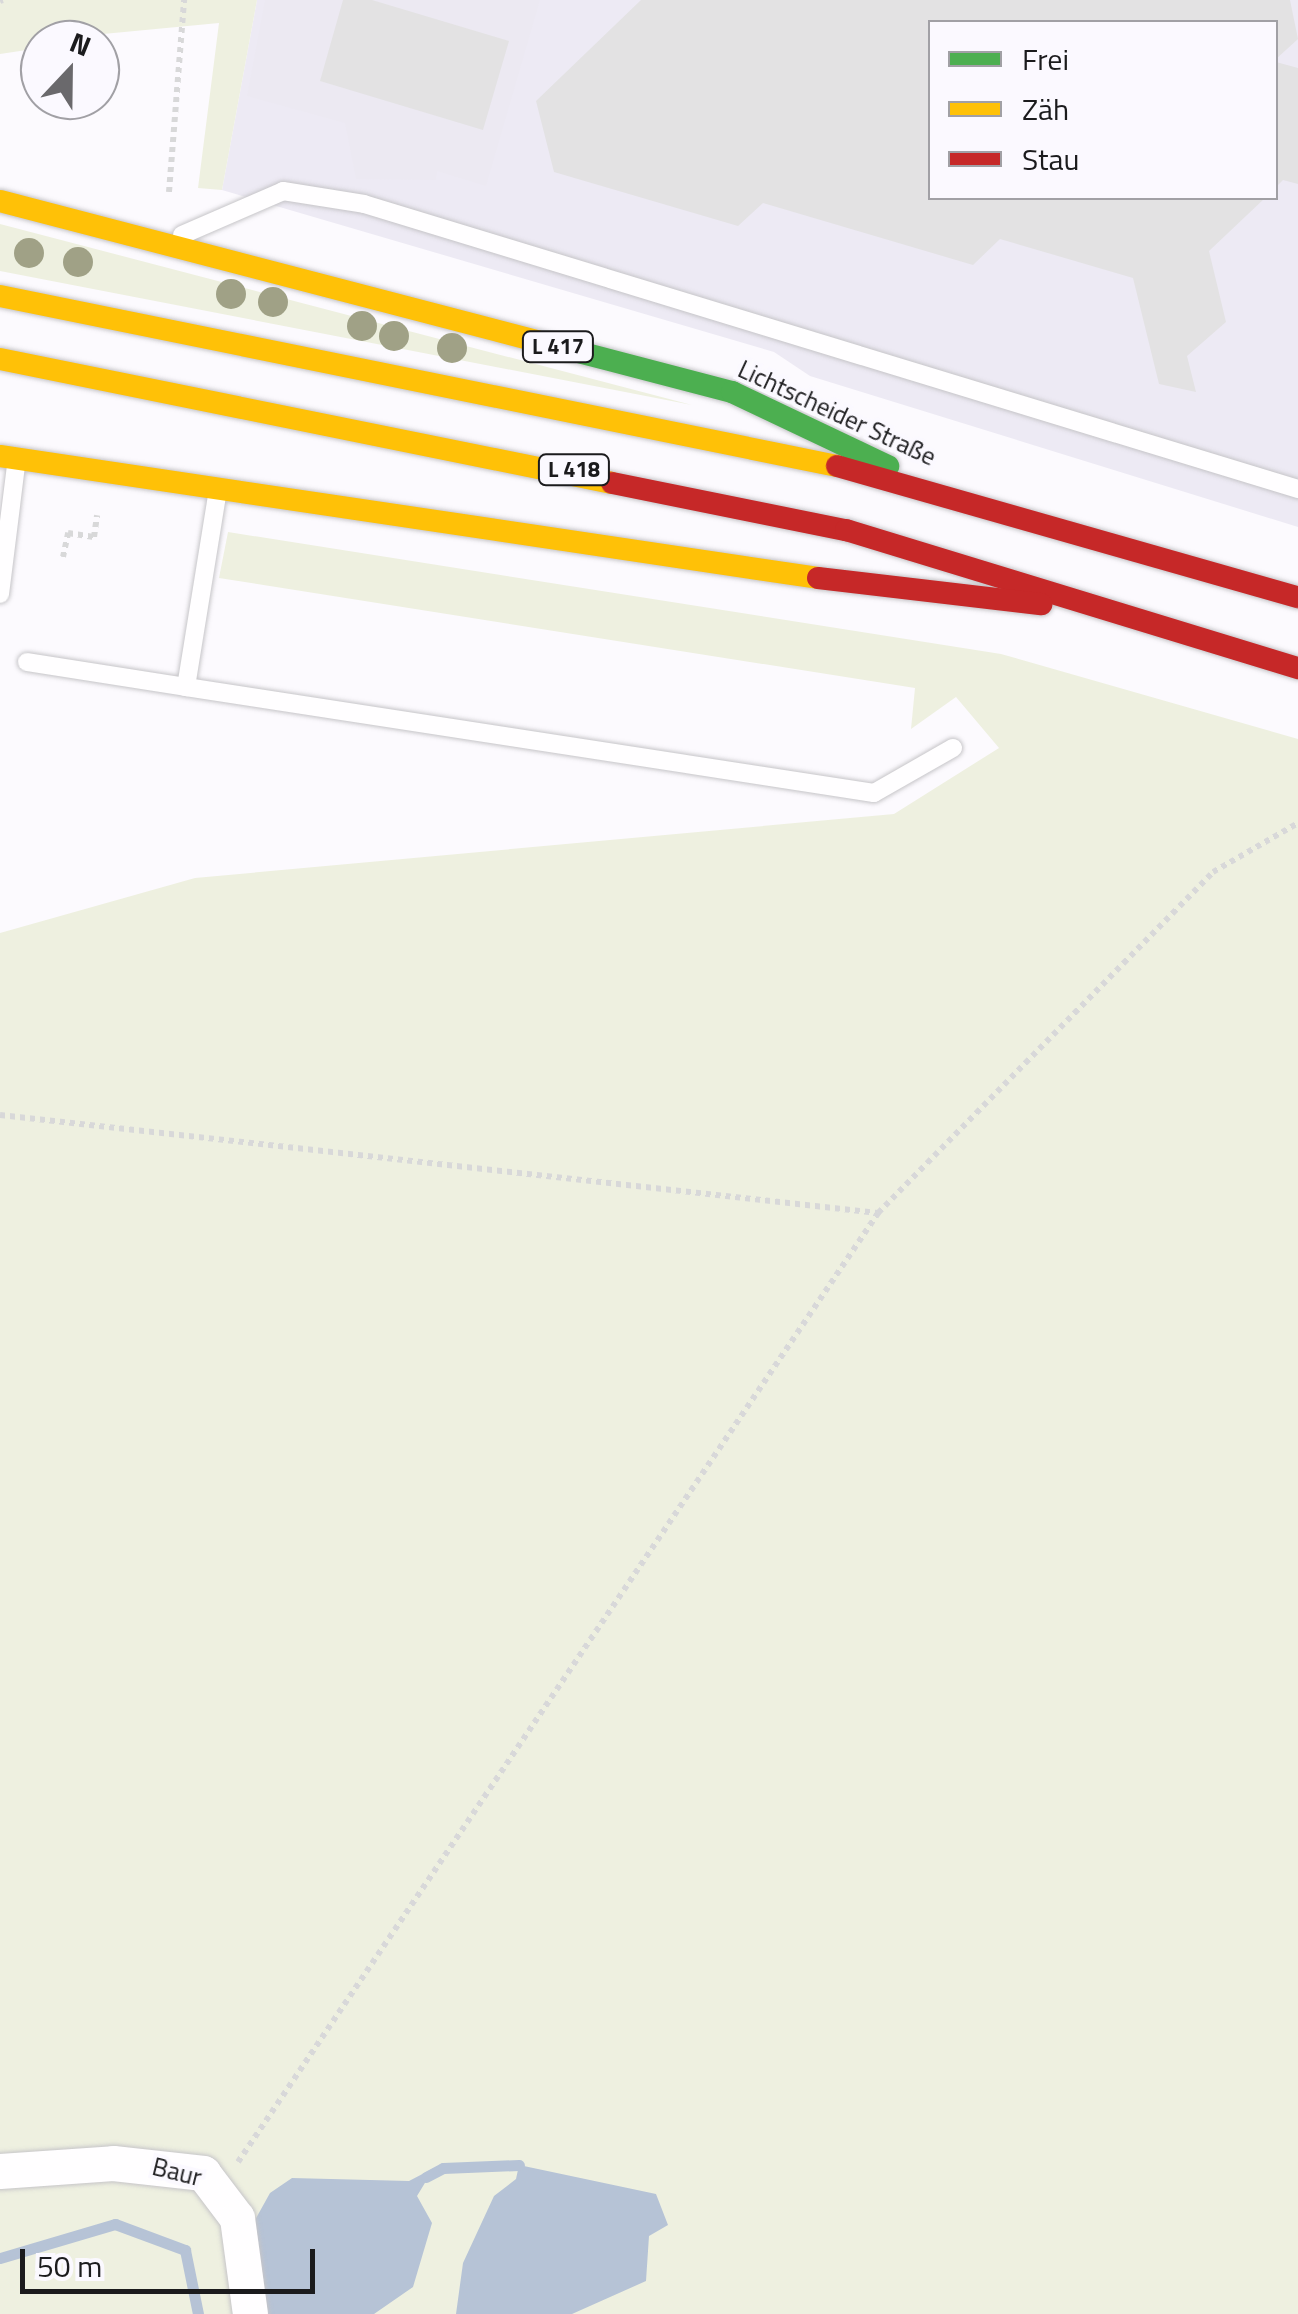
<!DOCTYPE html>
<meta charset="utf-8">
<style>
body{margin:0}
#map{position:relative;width:1298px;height:2314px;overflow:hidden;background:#fcfafe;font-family:"Titillium Web",sans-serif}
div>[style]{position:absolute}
.commercial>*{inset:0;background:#edeaf4}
.built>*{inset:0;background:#ece9f2}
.green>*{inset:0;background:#eef0e0}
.water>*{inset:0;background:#b6c3d6}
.stream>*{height:11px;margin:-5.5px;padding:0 5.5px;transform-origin:5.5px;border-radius:5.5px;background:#b6c3d6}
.building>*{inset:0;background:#e3e2e3}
.path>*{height:6px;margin-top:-3px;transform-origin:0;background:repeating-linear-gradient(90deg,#d8d8d9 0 5px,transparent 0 10px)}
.roads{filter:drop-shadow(0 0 2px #c6c5c8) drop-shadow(0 0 2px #c6c5c8)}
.lane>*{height:18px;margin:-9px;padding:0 9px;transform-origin:9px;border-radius:9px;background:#fffeff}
.street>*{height:35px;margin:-17.5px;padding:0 17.5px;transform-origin:17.5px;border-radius:17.5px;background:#fffeff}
.fast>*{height:22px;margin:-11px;padding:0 11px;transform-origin:11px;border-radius:11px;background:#4caf50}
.slow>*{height:22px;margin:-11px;padding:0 11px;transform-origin:11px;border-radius:11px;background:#ffc107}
.jam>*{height:22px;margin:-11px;padding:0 11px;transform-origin:11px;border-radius:11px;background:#c62828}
.trees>*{width:30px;height:30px;margin:-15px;border-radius:50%;background:#a0a186}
span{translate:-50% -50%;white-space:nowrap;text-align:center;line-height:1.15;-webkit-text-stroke:8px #fbf9ff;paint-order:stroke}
.shield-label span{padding:2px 8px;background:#fbf9ff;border:2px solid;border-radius:8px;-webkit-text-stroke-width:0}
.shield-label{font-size:22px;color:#1b1b1d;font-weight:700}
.street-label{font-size:25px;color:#1b1b1d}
.legend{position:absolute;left:928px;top:20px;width:350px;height:180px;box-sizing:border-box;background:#fbf9ff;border:2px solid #a1a0a5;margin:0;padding:12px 18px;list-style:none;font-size:30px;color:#1b1b1d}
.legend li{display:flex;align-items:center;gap:20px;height:50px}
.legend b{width:50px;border:2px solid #a1a0a5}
.north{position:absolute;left:20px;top:20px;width:100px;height:100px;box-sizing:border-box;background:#fbf9ff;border:2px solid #a1a0a5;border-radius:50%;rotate:22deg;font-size:28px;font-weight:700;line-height:40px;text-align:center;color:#1b1b1d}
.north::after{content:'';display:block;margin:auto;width:35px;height:45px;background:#6a696c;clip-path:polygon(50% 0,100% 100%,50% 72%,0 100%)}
.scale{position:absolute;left:20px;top:2249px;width:295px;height:45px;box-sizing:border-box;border:5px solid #1b1b1d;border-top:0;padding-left:12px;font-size:30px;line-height:35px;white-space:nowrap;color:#1b1b1d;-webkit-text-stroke:8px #fbf9ff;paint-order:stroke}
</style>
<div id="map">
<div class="commercial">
<div style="clip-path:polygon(evenodd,257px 0,1298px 0,1298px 527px,810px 376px,774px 352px,222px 190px,257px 0,931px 22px,1276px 22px,1276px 198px,931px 198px,931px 22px)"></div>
</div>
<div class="built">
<div style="clip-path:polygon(265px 0,540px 0,486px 186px,437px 171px,436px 180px,356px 179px,345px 123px,247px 96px)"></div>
</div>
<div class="green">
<div style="clip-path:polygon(0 0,257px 0,222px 190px,198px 188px,219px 23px,40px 40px,40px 48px,0 54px)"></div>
<div style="clip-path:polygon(0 224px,692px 405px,0 271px)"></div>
<div style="clip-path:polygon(228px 532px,1001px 654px,1298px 739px,1298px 2314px,0 2314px,0 933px,195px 878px,894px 814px,999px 748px,956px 697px,911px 729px,915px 688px,219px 578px)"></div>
</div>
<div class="water">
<div style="clip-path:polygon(519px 2165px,656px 2194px,668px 2225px,649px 2236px,646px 2281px,572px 2314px,456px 2314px,463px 2263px,494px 2196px,516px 2179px)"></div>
<div style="clip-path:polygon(434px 2168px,417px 2196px,432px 2223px,413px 2287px,374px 2314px,266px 2314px,255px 2220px,270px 2193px,292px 2178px,409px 2181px)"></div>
</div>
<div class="stream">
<div style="left:426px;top:2177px;width:19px;rotate:-28deg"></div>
<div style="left:443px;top:2168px;width:76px;rotate:-2.3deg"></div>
<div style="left:0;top:2258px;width:120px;rotate:-16.5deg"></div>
<div style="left:115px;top:2224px;width:75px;rotate:20.4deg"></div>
<div style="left:185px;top:2250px;width:65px;rotate:78.5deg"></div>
</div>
<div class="building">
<div style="clip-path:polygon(343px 0,372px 0,509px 41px,483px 130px,320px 81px)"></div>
<div style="clip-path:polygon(641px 0,1290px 0,1298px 39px,1276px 59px,1276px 22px,931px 22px,931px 198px,1265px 198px,1209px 251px,1226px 322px,1187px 356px,1196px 392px,1159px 384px,1133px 278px,1000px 239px,973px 265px,763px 203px,738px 226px,554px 172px,536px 101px)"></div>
<div style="clip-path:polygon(1276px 62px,1298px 68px,1298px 184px,1283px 180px,1276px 187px)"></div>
</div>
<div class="path">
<div style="left:0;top:1px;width:3px;rotate:-18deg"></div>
<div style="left:169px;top:192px;width:193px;rotate:-85.5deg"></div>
<div style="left:63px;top:557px;width:25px;rotate:-78deg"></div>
<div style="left:68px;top:533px;width:26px;rotate:9deg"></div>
<div style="left:94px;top:537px;width:22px;rotate:-82deg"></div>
<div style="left:0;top:1115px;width:883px;rotate:6.37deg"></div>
<div style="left:878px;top:1213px;width:478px;rotate:-45.5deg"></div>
<div style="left:1213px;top:872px;width:98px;rotate:-30deg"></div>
<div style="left:238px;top:2162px;width:1145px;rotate:-56deg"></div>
</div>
<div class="roads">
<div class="lane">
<div style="left:182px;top:235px;width:110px;rotate:-23.5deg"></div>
<div style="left:283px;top:191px;width:82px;rotate:9.1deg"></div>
<div style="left:364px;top:204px;width:977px;rotate:16.97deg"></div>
<div style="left:0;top:594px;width:129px;rotate:-82.9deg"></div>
<div style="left:27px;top:662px;width:161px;rotate:8.9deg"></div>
<div style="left:186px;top:687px;width:193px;rotate:-80.8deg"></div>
<div style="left:186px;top:687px;width:696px;rotate:8.76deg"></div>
<div style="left:874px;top:793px;width:91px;rotate:-29.7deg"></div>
</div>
<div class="street">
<div style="left:0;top:2171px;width:113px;rotate:-4deg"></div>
<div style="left:113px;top:2163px;width:91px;rotate:6.3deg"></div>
<div style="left:203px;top:2173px;width:56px;rotate:52.9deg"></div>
<div style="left:237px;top:2218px;width:97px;rotate:82.3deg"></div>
</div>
<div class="fast">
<div style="left:563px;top:348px;width:175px;rotate:14.6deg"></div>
<div style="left:732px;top:392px;width:173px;rotate:25.4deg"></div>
</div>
<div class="slow">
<div style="left:0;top:201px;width:582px;rotate:14.63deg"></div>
<div style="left:0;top:296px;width:854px;rotate:11.48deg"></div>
<div style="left:0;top:359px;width:624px;rotate:11.45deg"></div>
<div style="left:0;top:456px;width:827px;rotate:8.48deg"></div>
</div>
<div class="jam">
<div style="left:837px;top:466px;width:479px;rotate:15.9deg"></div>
<div style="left:612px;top:483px;width:239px;rotate:11.4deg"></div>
<div style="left:846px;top:530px;width:473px;rotate:17deg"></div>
<div style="left:818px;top:578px;width:225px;rotate:6.7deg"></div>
</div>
</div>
<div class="trees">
<div style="left:29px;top:253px"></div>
<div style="left:78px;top:262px"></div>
<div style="left:231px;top:294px"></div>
<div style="left:273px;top:302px"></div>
<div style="left:362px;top:326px"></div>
<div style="left:394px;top:336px"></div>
<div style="left:452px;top:348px"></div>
</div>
<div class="shield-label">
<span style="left:558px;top:347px">L 417</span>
<span style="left:574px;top:470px">L 418</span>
</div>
<div class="street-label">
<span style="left:837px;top:413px;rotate:25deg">Lichtscheider Straße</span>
<span style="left:177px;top:2172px;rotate:14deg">Baur</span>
</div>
<ul class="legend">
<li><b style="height:12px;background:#4caf50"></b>Frei</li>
<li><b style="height:12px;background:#ffc107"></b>Zäh</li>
<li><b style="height:12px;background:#c62828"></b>Stau</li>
</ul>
<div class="north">N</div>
<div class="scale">50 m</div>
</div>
